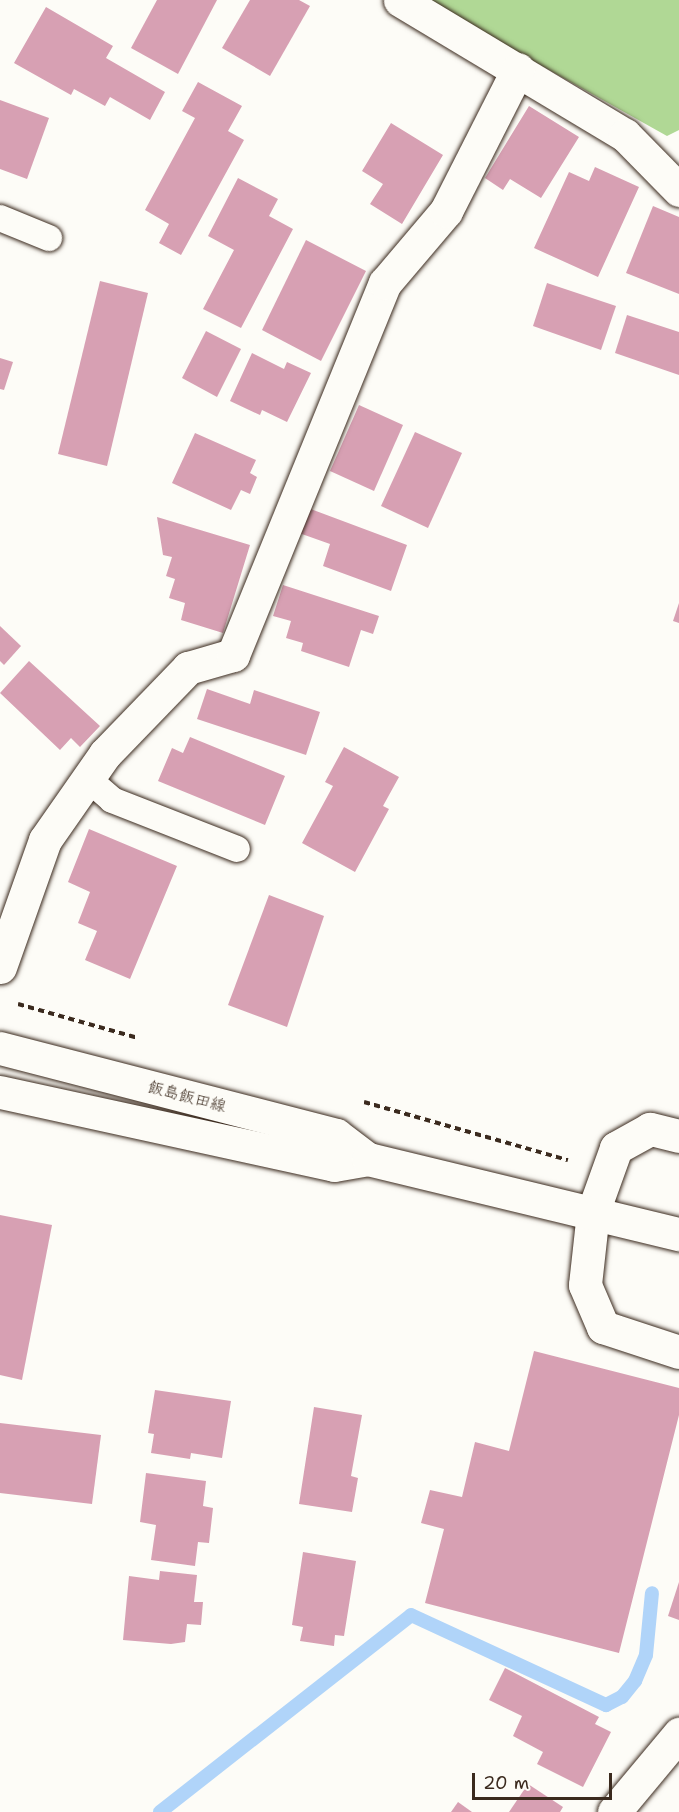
<!DOCTYPE html>
<meta charset="utf-8">
<style>
body{margin:0}
#map{position:relative;width:679px;height:1812px;overflow:hidden;background:#fdfcf7;font-family:"Shantell Sans","Klee One",sans-serif}
div>[style]{position:absolute}
.green>*{inset:0;background:#b0d895}
.stream>*{height:14px;margin:-7px;padding:0 7px;transform-origin:7px;border-radius:7px;background:#b0d4f9}
.building>*{inset:0;background:#d7a0b3}
.path>*{height:4px;margin-top:-2px;transform-origin:0;background:repeating-linear-gradient(90deg,#3b2a1e 0 6px,transparent 0 10.5px)}
.roads{filter:drop-shadow(0 0 2px #3b2a1e) drop-shadow(0 0 2px #3b2a1e)}
.service>*{height:26px;margin:-13px;padding:0 13px;transform-origin:13px;border-radius:13px;background:#fdfcf7}
.minor>*{height:33px;margin:-16.5px;padding:0 16.5px;transform-origin:16.5px;border-radius:16.5px;background:#fdfcf7}
.primary>*{height:33px;margin:-16.5px;padding:0 16.5px;transform-origin:16.5px;border-radius:16.5px;background:#fdfcf7}
span{translate:-50% -50%;white-space:nowrap;text-align:center;line-height:1.15;-webkit-text-stroke:4.5px #fdfcf7;paint-order:stroke}
.street-label{font-size:16px;color:#3b2a1e}
.scale{position:absolute;left:472px;top:1773px;width:140px;height:27px;box-sizing:border-box;border:3px solid #3b2a1e;border-top:0;padding-left:8px;font-size:18px;line-height:21px;white-space:nowrap;color:#3b2a1e;-webkit-text-stroke:4px #fdfcf7;paint-order:stroke}
</style>
<div id="map">
<div class="green">
<div style="clip-path:polygon(424px 0,679px 0,679px 130px,667px 136px)"></div>
</div>
<div class="stream">
<div style="left:160px;top:1812px;width:319px;rotate:-38.1deg"></div>
<div style="left:411px;top:1615px;width:215px;rotate:24.8deg"></div>
<div style="left:606px;top:1705px;width:18px;rotate:-27deg"></div>
<div style="left:622px;top:1697px;width:21px;rotate:-51deg"></div>
<div style="left:635px;top:1681px;width:28px;rotate:-67deg"></div>
<div style="left:646px;top:1655px;width:62px;rotate:-84.5deg"></div>
</div>
<div class="building">
<div style="clip-path:polygon(157px 0,217px 0,178px 74px,131px 48px)"></div>
<div style="clip-path:polygon(250px 0,299px 0,310px 6px,270px 76px,222px 48px)"></div>
<div style="clip-path:polygon(46px 7px,113px 46px,106px 58px,165px 92px,150px 120px,110px 97px,105px 106px,74px 89px,71px 95px,14px 63px)"></div>
<div style="clip-path:polygon(198px 82px,242px 106px,228px 131px,244px 140px,181px 255px,159px 243px,169px 224px,145px 210px,195px 118px,182px 111px)"></div>
<div style="clip-path:polygon(0 100px,49px 118px,27px 179px,0 169px)"></div>
<div style="clip-path:polygon(529px 106px,579px 137px,541px 198px,510px 179px,503px 190px,485px 178px)"></div>
<div style="clip-path:polygon(391px 123px,443px 155px,402px 224px,370px 204px,383px 184px,362px 171px)"></div>
<div style="clip-path:polygon(595px 167px,639px 187px,598px 277px,534px 248px,569px 172px,589px 181px)"></div>
<div style="clip-path:polygon(238px 178px,278px 199px,269px 216px,293px 229px,241px 328px,203px 309px,234px 250px,208px 236px)"></div>
<div style="clip-path:polygon(653px 206px,679px 217px,679px 294px,626px 273px)"></div>
<div style="clip-path:polygon(306px 240px,366px 271px,321px 361px,262px 330px)"></div>
<div style="clip-path:polygon(100px 281px,148px 293px,107px 466px,58px 454px)"></div>
<div style="clip-path:polygon(547px 283px,616px 306px,601px 350px,533px 326px)"></div>
<div style="clip-path:polygon(627px 315px,679px 332px,679px 375px,615px 353px)"></div>
<div style="clip-path:polygon(206px 331px,241px 349px,217px 397px,182px 378px)"></div>
<div style="clip-path:polygon(252px 353px,284px 369px,287px 362px,311px 373px,287px 422px,262px 410px,260px 415px,230px 401px)"></div>
<div style="clip-path:polygon(0 358px,13px 362px,4px 390px,0 389px)"></div>
<div style="clip-path:polygon(359px 405px,403px 425px,374px 491px,330px 471px)"></div>
<div style="clip-path:polygon(415px 432px,462px 453px,428px 528px,381px 506px)"></div>
<div style="clip-path:polygon(195px 433px,256px 460px,250px 473px,257px 477px,250px 494px,241px 490px,231px 510px,172px 483px)"></div>
<div style="clip-path:polygon(308px 508px,407px 545px,391px 591px,323px 566px,330px 544px,299px 533px)"></div>
<div style="clip-path:polygon(157px 517px,250px 545px,223px 633px,181px 620px,185px 603px,169px 598px,175px 579px,166px 576px,172px 557px,163px 555px)"></div>
<div style="clip-path:polygon(283px 585px,379px 616px,373px 634px,361px 630px,349px 667px,301px 651px,303px 643px,286px 638px,291px 621px,273px 616px)"></div>
<div style="clip-path:polygon(679px 603px,679px 623px,673px 621px)"></div>
<div style="clip-path:polygon(0 626px,21px 646px,4px 665px,0 661px)"></div>
<div style="clip-path:polygon(29px 661px,100px 726px,80px 747px,71px 738px,60px 750px,0 693px)"></div>
<div style="clip-path:polygon(207px 689px,250px 704px,254px 690px,320px 712px,306px 755px,197px 719px)"></div>
<div style="clip-path:polygon(190px 737px,285px 776px,265px 825px,158px 781px,172px 748px,183px 753px)"></div>
<div style="clip-path:polygon(344px 747px,399px 777px,383px 806px,389px 809px,355px 872px,302px 843px,333px 786px,325px 782px)"></div>
<div style="clip-path:polygon(89px 829px,177px 866px,130px 979px,85px 960px,97px 931px,78px 923px,90px 892px,68px 882px)"></div>
<div style="clip-path:polygon(269px 895px,324px 916px,287px 1027px,228px 1005px)"></div>
<div style="clip-path:polygon(0 1215px,52px 1225px,22px 1380px,0 1375px)"></div>
<div style="clip-path:polygon(534px 1351px,679px 1388px,679px 1415px,619px 1653px,425px 1603px,444px 1529px,421px 1523px,430px 1490px,462px 1497px,475px 1442px,509px 1451px)"></div>
<div style="clip-path:polygon(155px 1390px,231px 1401px,222px 1458px,191px 1453px,190px 1459px,151px 1453px,154px 1434px,148px 1433px)"></div>
<div style="clip-path:polygon(314px 1407px,362px 1415px,351px 1476px,358px 1478px,352px 1512px,299px 1504px)"></div>
<div style="clip-path:polygon(0 1423px,101px 1435px,92px 1504px,0 1493px)"></div>
<div style="clip-path:polygon(146px 1473px,206px 1481px,203px 1506px,213px 1508px,209px 1543px,198px 1542px,195px 1566px,151px 1560px,156px 1525px,140px 1522px)"></div>
<div style="clip-path:polygon(303px 1552px,356px 1561px,344px 1636px,335px 1635px,334px 1646px,300px 1641px,303px 1627px,292px 1625px)"></div>
<div style="clip-path:polygon(160px 1571px,197px 1575px,194px 1602px,203px 1602px,201px 1625px,187px 1624px,185px 1642px,171px 1644px,123px 1640px,129px 1576px,159px 1580px)"></div>
<div style="clip-path:polygon(679px 1582px,679px 1620px,668px 1616px)"></div>
<div style="clip-path:polygon(505px 1668px,599px 1717px,595px 1724px,611px 1732px,583px 1787px,537px 1764px,543px 1752px,513px 1736px,522px 1716px,489px 1700px)"></div>
<div style="clip-path:polygon(528px 1784px,563px 1807px,560px 1812px,509px 1812px)"></div>
<div style="clip-path:polygon(458px 1802px,472px 1812px,451px 1812px)"></div>
</div>
<div class="path">
<div style="left:18px;top:1004px;width:122px;rotate:15.8deg"></div>
<div style="left:364px;top:1102px;width:212px;rotate:15.9deg"></div>
</div>
<div class="roads">
<div class="service">
<div style="left:0;top:218px;width:53px;rotate:22.2deg"></div>
<div style="left:87px;top:778px;width:33px;rotate:41deg"></div>
<div style="left:112px;top:800px;width:134px;rotate:21.4deg"></div>
</div>
<div class="minor">
<div style="left:400px;top:0;width:262px;rotate:31deg"></div>
<div style="left:625px;top:135px;width:77px;rotate:45.5deg"></div>
<div style="left:0;top:967px;width:135px;rotate:-70.5deg"></div>
<div style="left:45px;top:840px;width:105px;rotate:-55.1deg"></div>
<div style="left:105px;top:754px;width:120px;rotate:-46deg"></div>
<div style="left:188px;top:668px;width:47px;rotate:-16.1deg"></div>
<div style="left:233px;top:655px;width:402px;rotate:-67.8deg"></div>
<div style="left:385px;top:283px;width:94px;rotate:-49.7deg"></div>
<div style="left:446px;top:211px;width:159px;rotate:-63.1deg"></div>
<div style="left:679px;top:1136px;width:30px;rotate:-166deg"></div>
<div style="left:650px;top:1129px;width:39px;rotate:151deg"></div>
<div style="left:616px;top:1148px;width:68px;rotate:109.8deg"></div>
<div style="left:593px;top:1212px;width:73px;rotate:96.3deg"></div>
<div style="left:585px;top:1285px;width:46px;rotate:66.8deg"></div>
<div style="left:603px;top:1327px;width:80px;rotate:18.2deg"></div>
<div style="left:614px;top:1812px;width:102px;rotate:-50.2deg"></div>
</div>
<div class="primary">
<div style="left:0;top:1048px;width:347px;rotate:14.5deg"></div>
<div style="left:336px;top:1135px;width:40px;rotate:37deg"></div>
<div style="left:0;top:1092px;width:342px;rotate:12.3deg"></div>
<div style="left:334px;top:1165px;width:35px;rotate:-10deg"></div>
<div style="left:368px;top:1159px;width:320px;rotate:13.6deg"></div>
</div>
</div>
<div class="street-label">
<span style="left:187px;top:1097px;rotate:15deg">飯島飯田線</span>
</div>
<div class="scale">20 m</div>
</div>
